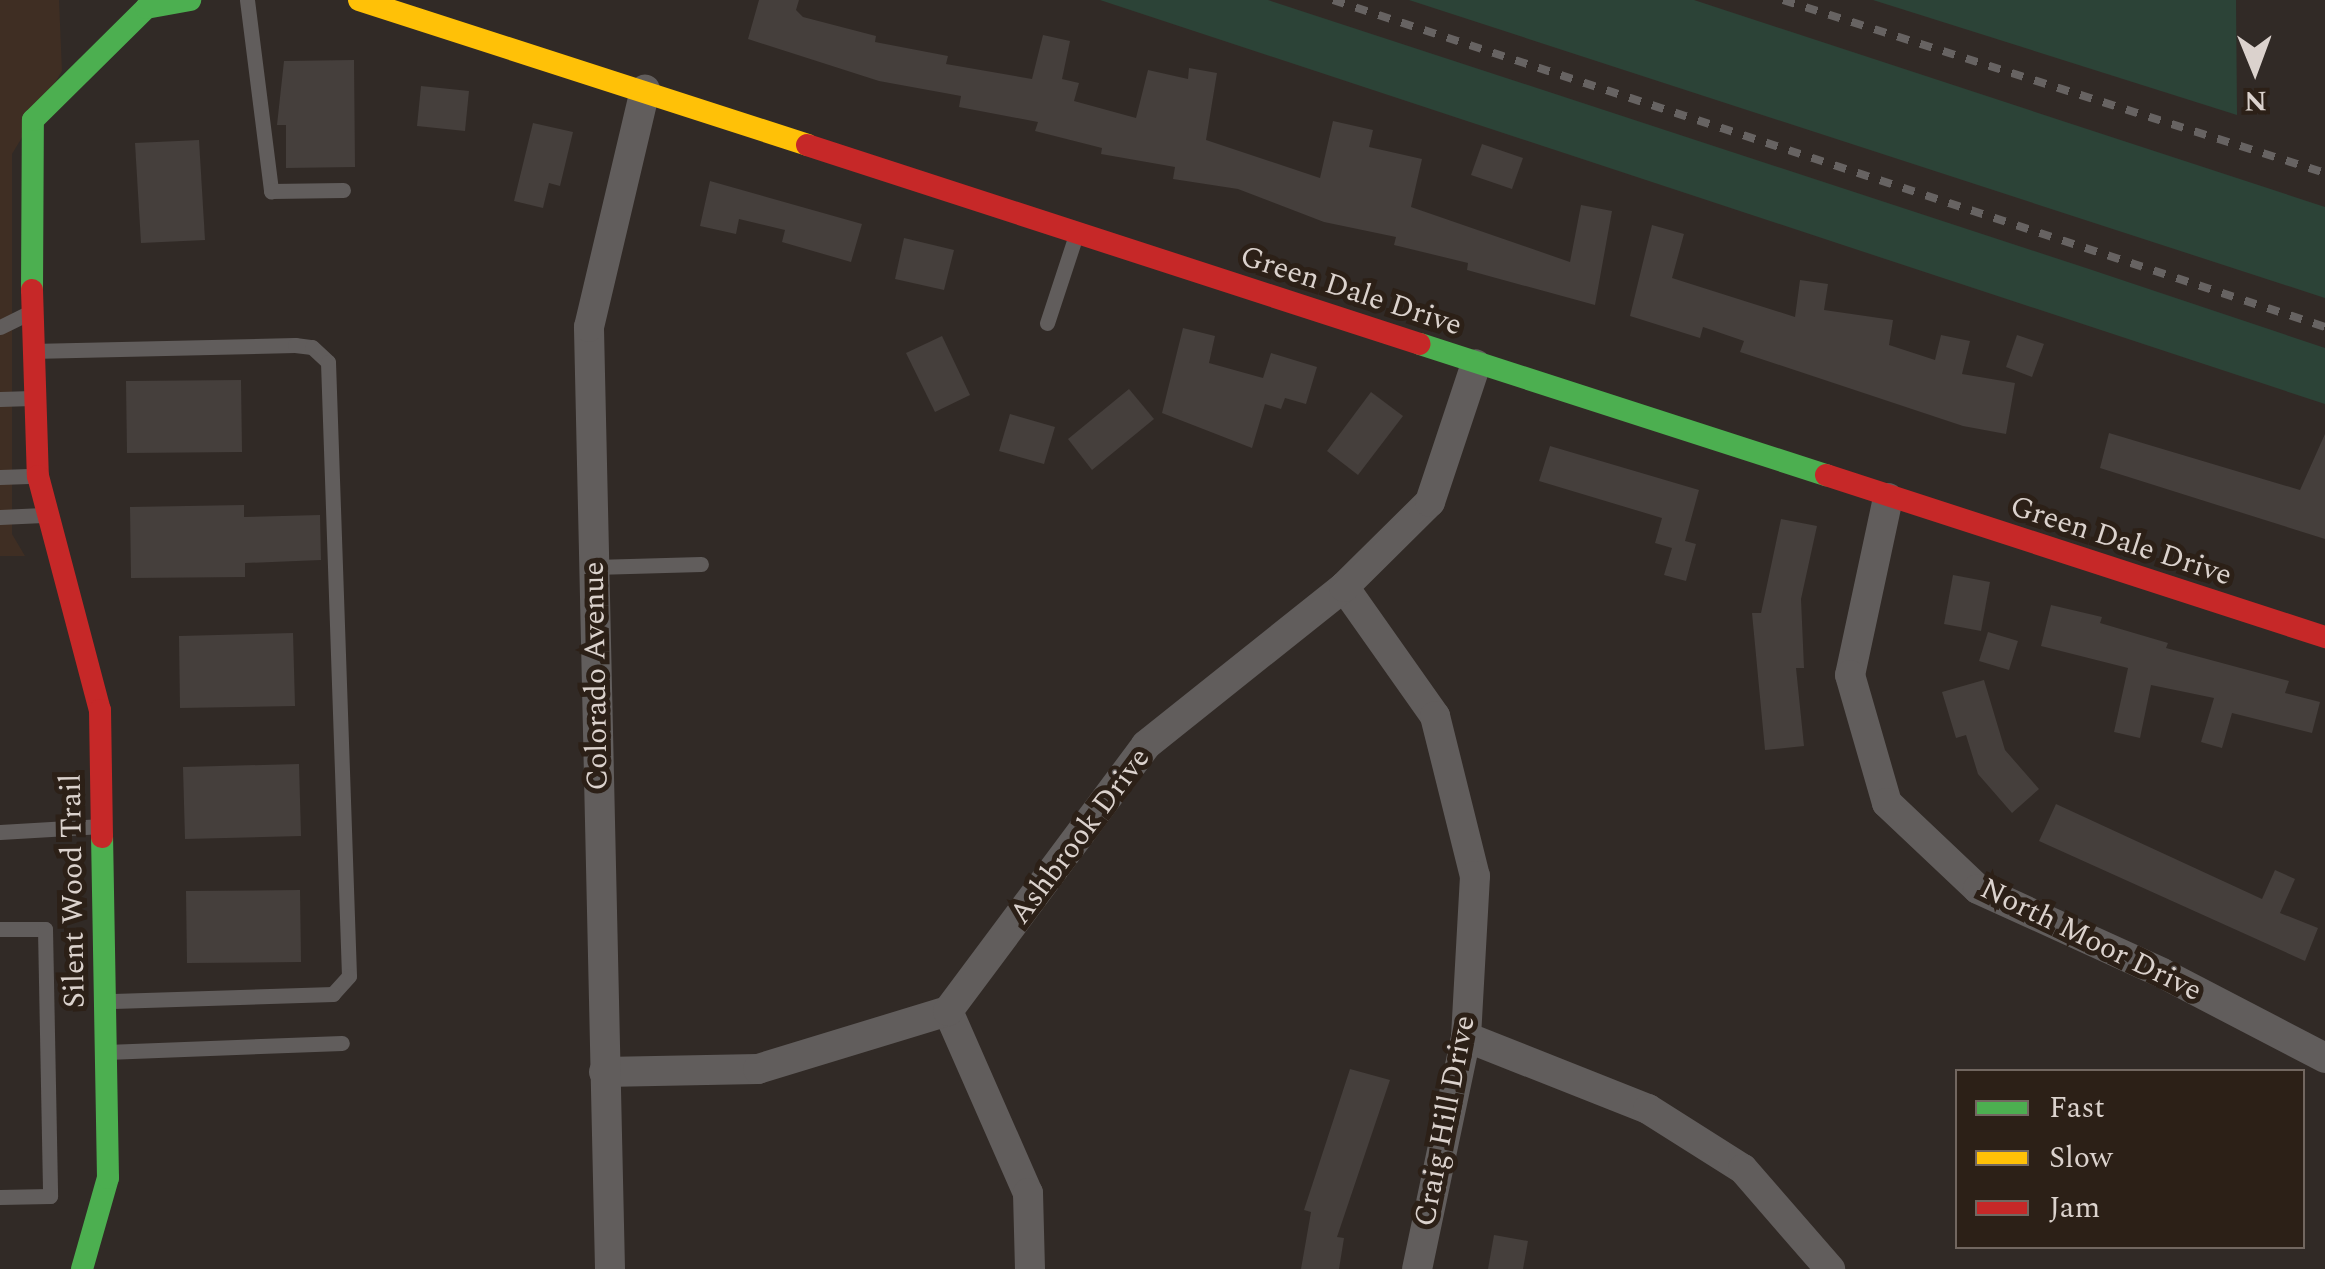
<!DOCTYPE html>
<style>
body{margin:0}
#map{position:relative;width:2325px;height:1269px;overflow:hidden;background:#312a26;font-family:Spectral,serif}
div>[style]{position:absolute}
.built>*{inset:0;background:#3f2e23}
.green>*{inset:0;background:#2c4337}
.building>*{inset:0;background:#453f3c}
.lane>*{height:15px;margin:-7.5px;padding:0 7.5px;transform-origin:7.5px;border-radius:7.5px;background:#615d5c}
.street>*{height:30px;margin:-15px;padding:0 15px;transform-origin:15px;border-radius:15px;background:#615d5c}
.fast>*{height:22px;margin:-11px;padding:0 11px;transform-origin:11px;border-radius:11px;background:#4caf50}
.slow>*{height:22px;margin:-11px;padding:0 11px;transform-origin:11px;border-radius:11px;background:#ffc107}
.jam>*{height:22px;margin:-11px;padding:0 11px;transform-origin:11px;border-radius:11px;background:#c62828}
.rail>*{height:8px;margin-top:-4px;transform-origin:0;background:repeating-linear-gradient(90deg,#676362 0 12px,transparent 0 24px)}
span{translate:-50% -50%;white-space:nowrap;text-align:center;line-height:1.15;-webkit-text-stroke:10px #2c2017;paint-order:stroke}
.street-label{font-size:30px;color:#dbd2cd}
.legend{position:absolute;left:1955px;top:1069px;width:350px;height:180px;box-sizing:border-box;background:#2c2017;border:2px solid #726760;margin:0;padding:12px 18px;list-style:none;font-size:30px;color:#dbd2cd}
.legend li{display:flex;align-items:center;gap:20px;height:50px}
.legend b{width:50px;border:2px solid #726760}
.north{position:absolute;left:2205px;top:20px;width:100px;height:100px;-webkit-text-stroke:8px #2c2017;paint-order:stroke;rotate:179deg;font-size:28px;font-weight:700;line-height:40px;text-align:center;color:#dbd2cd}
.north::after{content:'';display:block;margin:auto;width:35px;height:45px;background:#dbd2cd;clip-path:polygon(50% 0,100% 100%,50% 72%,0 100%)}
</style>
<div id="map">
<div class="built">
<div style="clip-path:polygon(0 0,59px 0,62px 71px,12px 154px,12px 534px,25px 556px,0 556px)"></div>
</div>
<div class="green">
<div style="clip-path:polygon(1100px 0,1268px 0,2086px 268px,2325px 348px,2325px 404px)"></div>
<div style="clip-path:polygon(1409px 0,1694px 0,2325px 207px,2325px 298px)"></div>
<div style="clip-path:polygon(1873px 0,2236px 0,2237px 115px)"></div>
</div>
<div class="building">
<div style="clip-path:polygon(759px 0,799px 0,796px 10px,803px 17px,876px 36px,875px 42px,948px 56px,946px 64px,1032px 79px,1043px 35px,1070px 41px,1062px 79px,1079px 83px,1074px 101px,1136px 118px,1148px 70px,1188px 79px,1189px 68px,1217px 73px,1206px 140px,1320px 178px,1333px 121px,1373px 130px,1369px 147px,1422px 159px,1411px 207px,1570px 262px,1581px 205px,1612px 211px,1595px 305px,1467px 270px,1468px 263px,1394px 245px,1396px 237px,1324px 222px,1238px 189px,1173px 179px,1175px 167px,1101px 154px,1102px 148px,1035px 131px,1038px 122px,959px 107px,961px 96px,879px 81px,748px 39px)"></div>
<div style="clip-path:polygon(354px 60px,355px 167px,286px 168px,286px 125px,277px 125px,284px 61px)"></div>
<div style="clip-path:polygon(421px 86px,469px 91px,465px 131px,417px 126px)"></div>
<div style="clip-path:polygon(533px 123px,573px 132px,560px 186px,549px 183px,543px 208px,514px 201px)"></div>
<div style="clip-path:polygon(199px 140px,205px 240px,141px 243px,135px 143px)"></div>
<div style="clip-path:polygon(1482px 144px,1523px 158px,1512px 189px,1471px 175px)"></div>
<div style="clip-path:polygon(710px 181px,862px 224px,851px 262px,782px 242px,785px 230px,739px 219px,736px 234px,700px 226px)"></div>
<div style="clip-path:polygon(1652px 225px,1684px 234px,1672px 278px,1795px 317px,1800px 280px,1828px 284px,1824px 310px,1893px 320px,1889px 345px,1935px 360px,1941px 335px,1970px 341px,1962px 374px,2015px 383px,2006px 434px,1963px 426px,1740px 352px,1744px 341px,1703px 327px,1700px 338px,1630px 316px)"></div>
<div style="clip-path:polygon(904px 238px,954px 250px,944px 290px,895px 279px)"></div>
<div style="clip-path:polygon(1183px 328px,1215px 336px,1209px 363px,1263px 378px,1271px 353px,1317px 367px,1306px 404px,1285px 398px,1281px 409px,1265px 404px,1252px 448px,1162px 413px)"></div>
<div style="clip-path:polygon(2017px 335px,2044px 344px,2032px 377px,2006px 367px)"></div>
<div style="clip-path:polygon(942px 336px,970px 395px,935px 412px,906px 353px)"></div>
<div style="clip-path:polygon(241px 380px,242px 452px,127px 453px,126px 381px)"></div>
<div style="clip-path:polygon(1129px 389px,1154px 419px,1092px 470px,1068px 439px)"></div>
<div style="clip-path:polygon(1371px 392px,1403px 416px,1358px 475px,1327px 451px)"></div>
<div style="clip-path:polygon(1010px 414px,1055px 427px,1044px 464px,999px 451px)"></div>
<div style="clip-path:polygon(2109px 433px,2300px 490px,2325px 434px,2325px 539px,2100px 468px)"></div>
<div style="clip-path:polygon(1550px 446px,1699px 490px,1685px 541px,1696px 544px,1686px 581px,1664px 575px,1672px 548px,1655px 543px,1662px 518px,1539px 481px)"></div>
<div style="clip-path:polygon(244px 505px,244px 517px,320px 515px,321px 560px,245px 563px,245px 577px,131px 578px,130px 507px)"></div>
<div style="clip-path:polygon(1781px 519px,1817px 526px,1801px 599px,1804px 668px,1796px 668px,1804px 746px,1765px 750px,1752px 613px,1761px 613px)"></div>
<div style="clip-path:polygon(1953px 575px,1990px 582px,1981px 631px,1944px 624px)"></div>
<div style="clip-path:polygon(2051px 605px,2102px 617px,2100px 623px,2168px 643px,2166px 648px,2289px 681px,2285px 693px,2320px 702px,2312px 733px,2232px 713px,2222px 748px,2201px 742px,2214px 698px,2151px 685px,2140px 738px,2114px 732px,2128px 668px,2041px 646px)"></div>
<div style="clip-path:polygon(1988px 632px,2018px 641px,2009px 670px,1979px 661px)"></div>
<div style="clip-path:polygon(293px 633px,295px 706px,180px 708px,179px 636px)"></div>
<div style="clip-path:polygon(1984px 680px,2005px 750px,2039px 789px,2012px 813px,1978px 774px,1966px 735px,1956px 738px,1942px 692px)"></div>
<div style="clip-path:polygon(299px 764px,301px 836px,185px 839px,183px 767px)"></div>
<div style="clip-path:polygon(2056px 804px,2262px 899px,2275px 870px,2295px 879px,2280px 913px,2318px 928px,2305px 961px,2039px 841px)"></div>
<div style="clip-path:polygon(300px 890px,301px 962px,187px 963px,186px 891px)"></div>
<div style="clip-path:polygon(1350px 1069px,1390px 1080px,1337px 1237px,1344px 1238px,1339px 1269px,1301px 1269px,1311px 1212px,1304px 1210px)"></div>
<div style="clip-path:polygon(1494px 1235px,1528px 1241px,1523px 1269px,1488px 1269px)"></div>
</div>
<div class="lane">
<div style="left:247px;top:0;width:193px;rotate:82.8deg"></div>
<div style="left:271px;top:191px;width:72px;rotate:-0.8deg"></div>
<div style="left:1047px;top:323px;width:96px;rotate:-71.8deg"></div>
<div style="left:0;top:327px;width:30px;rotate:-26deg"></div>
<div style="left:31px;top:351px;width:264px;rotate:-1.3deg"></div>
<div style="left:295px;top:345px;width:17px;rotate:7deg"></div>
<div style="left:312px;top:347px;width:22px;rotate:43deg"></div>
<div style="left:328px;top:362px;width:614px;rotate:88.04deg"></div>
<div style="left:349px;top:976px;width:24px;rotate:132deg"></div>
<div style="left:333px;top:994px;width:228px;rotate:178.2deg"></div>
<div style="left:0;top:399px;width:32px;rotate:-2deg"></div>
<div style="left:0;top:477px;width:36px;rotate:-2deg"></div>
<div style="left:0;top:517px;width:43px;rotate:-2.7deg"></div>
<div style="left:594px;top:567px;width:107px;rotate:-1.6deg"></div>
<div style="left:0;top:832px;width:102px;rotate:-3.4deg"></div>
<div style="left:0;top:929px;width:45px"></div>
<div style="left:45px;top:929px;width:267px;rotate:88.9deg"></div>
<div style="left:50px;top:1196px;width:50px;rotate:178.9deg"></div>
<div style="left:106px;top:1052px;width:236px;rotate:-2.2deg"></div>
</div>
<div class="street">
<div style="left:1888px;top:498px;width:181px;rotate:102.1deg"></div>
<div style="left:1850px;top:675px;width:133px;rotate:73.9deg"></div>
<div style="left:1887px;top:803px;width:125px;rotate:43.4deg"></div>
<div style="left:1978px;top:889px;width:202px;rotate:24.5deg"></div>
<div style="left:2162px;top:973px;width:184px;rotate:27.5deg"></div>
<div style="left:1344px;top:587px;width:158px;rotate:54.8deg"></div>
<div style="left:1435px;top:716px;width:165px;rotate:76deg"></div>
<div style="left:1475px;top:876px;width:161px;rotate:93.2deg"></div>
<div style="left:1466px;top:1037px;width:237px;rotate:101.9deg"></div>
<div style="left:948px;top:1011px;width:199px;rotate:66.3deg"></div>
<div style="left:1028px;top:1193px;width:76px;rotate:88.5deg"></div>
<div style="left:1466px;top:1037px;width:196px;rotate:21.6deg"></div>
<div style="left:1648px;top:1109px;width:112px;rotate:32.3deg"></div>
<div style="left:1743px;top:1169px;width:133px;rotate:49deg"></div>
<div style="left:604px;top:1072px;width:154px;rotate:-1.1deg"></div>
<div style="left:758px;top:1069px;width:199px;rotate:-17deg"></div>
<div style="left:948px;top:1011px;width:332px;rotate:-53.3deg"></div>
<div style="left:1146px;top:745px;width:253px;rotate:-38.6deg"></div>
<div style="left:1344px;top:587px;width:121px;rotate:-44.7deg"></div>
<div style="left:1430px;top:502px;width:145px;rotate:-71.6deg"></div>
<div style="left:610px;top:1269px;width:942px;rotate:-91.28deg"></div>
<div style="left:589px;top:327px;width:244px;rotate:-76.7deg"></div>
</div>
<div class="fast">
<div style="left:32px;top:290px;width:170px;rotate:-89.7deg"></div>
<div style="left:33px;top:120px;width:159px;rotate:-44.7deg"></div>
<div style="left:146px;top:8px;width:45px;rotate:-10.3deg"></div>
<div style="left:1420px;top:344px;width:427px;rotate:17.9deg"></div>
<div style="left:82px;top:1269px;width:95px;rotate:-74.1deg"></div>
<div style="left:108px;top:1178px;width:341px;rotate:-91deg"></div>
</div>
<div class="slow">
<div style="left:359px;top:0;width:471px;rotate:17.9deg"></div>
</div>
<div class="jam">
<div style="left:807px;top:145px;width:644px;rotate:17.99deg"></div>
<div style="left:32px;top:290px;width:186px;rotate:88.2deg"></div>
<div style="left:38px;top:476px;width:242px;rotate:75.2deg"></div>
<div style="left:100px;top:710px;width:127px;rotate:89.1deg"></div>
<div style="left:1826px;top:475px;width:525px;rotate:17.99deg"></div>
</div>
<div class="rail">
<div style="left:1333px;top:0;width:1045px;rotate:18.24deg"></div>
<div style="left:1783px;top:0;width:569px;rotate:17.7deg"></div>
</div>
<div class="street-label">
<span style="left:1351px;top:291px;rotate:18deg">Green Dale Drive</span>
<span style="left:2121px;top:541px;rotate:18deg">Green Dale Drive</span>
<span style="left:596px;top:676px;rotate:-91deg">Colorado Avenue</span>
<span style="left:1080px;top:836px;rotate:-53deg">Ashbrook Drive</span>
<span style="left:73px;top:891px;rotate:-91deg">Silent Wood Trail</span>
<span style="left:2091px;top:940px;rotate:26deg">North Moor Drive</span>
<span style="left:1445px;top:1121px;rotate:-79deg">Craig Hill Drive</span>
</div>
<ul class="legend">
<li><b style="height:12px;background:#4caf50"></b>Fast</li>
<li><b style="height:12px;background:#ffc107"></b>Slow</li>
<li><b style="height:12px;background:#c62828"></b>Jam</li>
</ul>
<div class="north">N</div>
</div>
